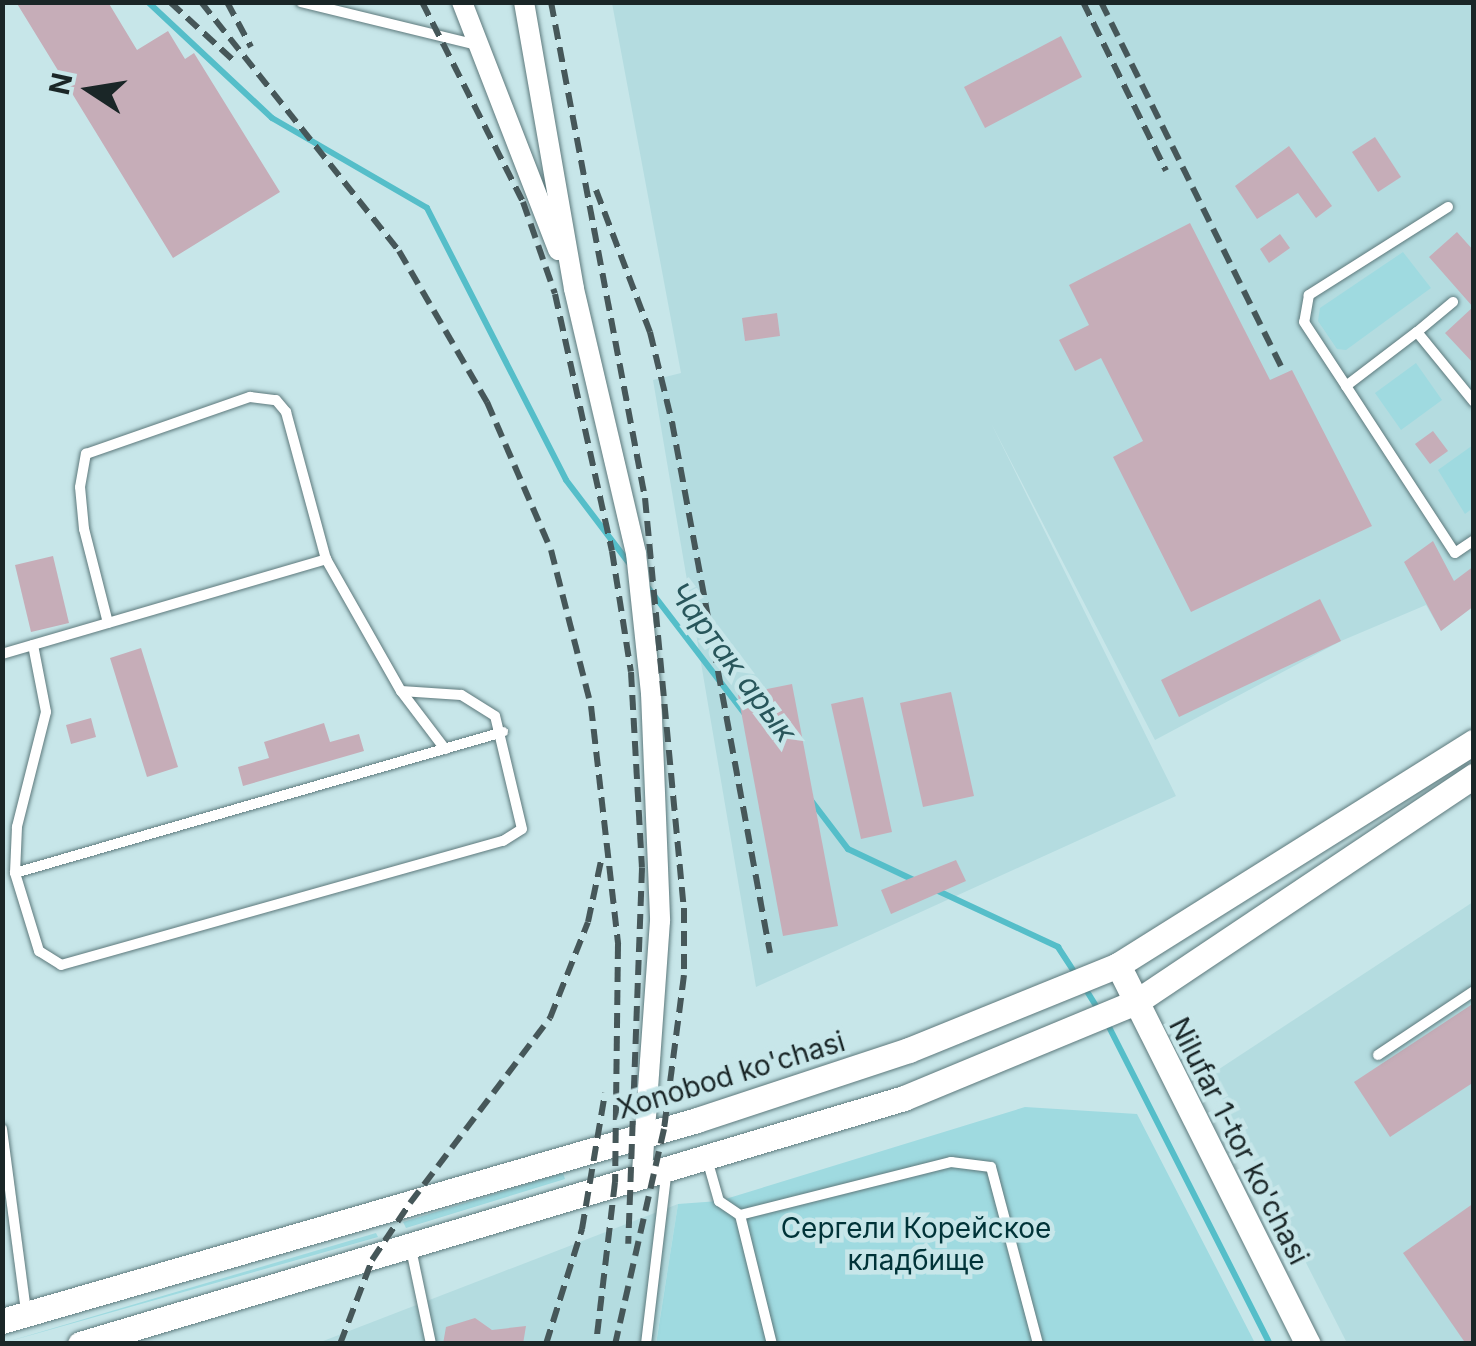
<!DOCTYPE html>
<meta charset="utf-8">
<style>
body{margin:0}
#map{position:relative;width:1476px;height:1346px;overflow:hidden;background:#c7e6e9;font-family:Inter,sans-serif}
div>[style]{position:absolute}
.built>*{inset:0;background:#b4dce0}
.green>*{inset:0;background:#9fdae0}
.stream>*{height:6px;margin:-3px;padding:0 3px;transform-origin:3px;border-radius:3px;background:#55bec9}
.building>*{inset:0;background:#c6adb8}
.roads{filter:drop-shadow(0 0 2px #5d797c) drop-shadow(0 0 2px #5d797c)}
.service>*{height:10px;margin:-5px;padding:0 5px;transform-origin:5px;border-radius:5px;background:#fff}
.minor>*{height:20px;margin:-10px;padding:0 10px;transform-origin:10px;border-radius:10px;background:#fff}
.tertiary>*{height:25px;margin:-12.5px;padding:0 12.5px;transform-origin:12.5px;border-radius:12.5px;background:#fff}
.rail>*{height:6px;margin-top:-3px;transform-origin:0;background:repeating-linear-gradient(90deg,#465759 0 15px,transparent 0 23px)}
span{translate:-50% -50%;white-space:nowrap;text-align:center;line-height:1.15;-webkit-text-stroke:9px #c7e6e9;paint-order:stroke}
.street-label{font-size:28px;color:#1a2627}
.park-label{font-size:28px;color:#003338}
.water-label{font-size:30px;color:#28565b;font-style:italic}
.frame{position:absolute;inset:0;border:5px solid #1a2627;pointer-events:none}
.north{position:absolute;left:40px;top:40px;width:100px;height:100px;-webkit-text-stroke:8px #c7e6e9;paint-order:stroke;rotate:282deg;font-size:28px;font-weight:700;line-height:40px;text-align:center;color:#1a2627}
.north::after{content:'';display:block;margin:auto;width:35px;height:45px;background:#1a2627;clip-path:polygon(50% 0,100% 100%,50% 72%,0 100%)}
</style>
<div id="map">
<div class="built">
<div style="clip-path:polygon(612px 3px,1473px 3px,1473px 606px,1441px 631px,1426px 605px,1341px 641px,1155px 740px,991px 423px,1176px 796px,756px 987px,653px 380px,681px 373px)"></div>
<div style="clip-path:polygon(1473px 902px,1473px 1343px,1347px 1343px,1210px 1075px)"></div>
<div style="clip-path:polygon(678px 1204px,656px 1343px,318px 1343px)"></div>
</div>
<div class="green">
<div style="clip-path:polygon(1403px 252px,1431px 288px,1346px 350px,1337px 349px,1318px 321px,1320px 308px)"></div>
<div style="clip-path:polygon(1416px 363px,1442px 400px,1401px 430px,1375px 393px)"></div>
<div style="clip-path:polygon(1473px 445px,1473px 508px,1465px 514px,1438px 470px)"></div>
<div style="clip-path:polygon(1025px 1107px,1137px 1114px,1255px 1343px,656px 1344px,678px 1204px,719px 1201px)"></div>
<div style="clip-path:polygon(563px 1173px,565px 1179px,406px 1228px,403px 1222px)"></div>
<div style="clip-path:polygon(376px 1233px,378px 1237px,3px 1343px)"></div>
</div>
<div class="stream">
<div style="left:148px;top:2px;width:170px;rotate:43.1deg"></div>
<div style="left:272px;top:118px;width:179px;rotate:30.1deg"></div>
<div style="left:427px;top:208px;width:305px;rotate:62.9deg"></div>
<div style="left:566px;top:480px;width:104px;rotate:52.8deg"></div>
<div style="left:646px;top:585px;width:163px;rotate:52.5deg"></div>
<div style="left:810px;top:799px;width:63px;rotate:52.8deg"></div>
<div style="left:848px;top:849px;width:75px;rotate:25.2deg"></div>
<div style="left:936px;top:890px;width:135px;rotate:25deg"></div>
<div style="left:1058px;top:947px;width:33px;rotate:57deg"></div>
<div style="left:1083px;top:985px;width:28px;rotate:58deg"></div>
<div style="left:1107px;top:1023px;width:360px;rotate:63.1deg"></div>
</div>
<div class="building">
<div style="clip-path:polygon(16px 2px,108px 2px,137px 50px,168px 31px,185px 59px,194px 53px,280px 192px,173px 258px)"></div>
<div style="clip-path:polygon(1061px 36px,1082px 77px,985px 128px,964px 87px)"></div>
<div style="clip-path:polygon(1375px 137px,1401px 177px,1378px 192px,1352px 152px)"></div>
<div style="clip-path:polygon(1289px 146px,1332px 206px,1316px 218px,1298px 193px,1257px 219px,1235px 186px)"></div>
<div style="clip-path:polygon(1190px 223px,1270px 380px,1292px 370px,1372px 526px,1191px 612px,1113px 457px,1143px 441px,1101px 358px,1075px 371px,1059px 340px,1089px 325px,1069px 285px)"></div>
<div style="clip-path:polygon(1457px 232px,1474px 251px,1474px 364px,1445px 333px,1473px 307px,1429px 257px)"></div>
<div style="clip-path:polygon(1280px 234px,1290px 248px,1269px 263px,1260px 249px)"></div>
<div style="clip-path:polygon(777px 313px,780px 336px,745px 341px,742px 318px)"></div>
<div style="clip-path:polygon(1433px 431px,1448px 451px,1430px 464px,1415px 444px)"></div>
<div style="clip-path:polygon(1433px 541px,1454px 581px,1474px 566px,1474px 606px,1441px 631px,1404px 562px)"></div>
<div style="clip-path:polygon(53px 556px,69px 623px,31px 632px,15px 565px)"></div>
<div style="clip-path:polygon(1320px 599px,1341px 641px,1179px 717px,1161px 680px)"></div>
<div style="clip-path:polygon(141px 648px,178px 767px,147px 777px,110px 658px)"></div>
<div style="clip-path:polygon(792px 684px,838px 926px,783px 936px,738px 695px)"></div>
<div style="clip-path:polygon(951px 692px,974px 796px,923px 807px,900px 703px)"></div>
<div style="clip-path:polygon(863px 697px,892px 832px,861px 839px,831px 704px)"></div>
<div style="clip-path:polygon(91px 718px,96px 737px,71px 744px,66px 725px)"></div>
<div style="clip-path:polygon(324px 723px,330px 742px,359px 734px,364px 751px,243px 786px,238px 767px,269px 758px,264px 742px)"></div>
<div style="clip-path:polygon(956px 860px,966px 881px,891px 914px,881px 890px)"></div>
<div style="clip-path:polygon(1474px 1003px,1474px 1082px,1390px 1137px,1354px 1082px)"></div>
<div style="clip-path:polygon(1474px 1203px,1474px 1344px,1466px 1344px,1403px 1253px)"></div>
<div style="clip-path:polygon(475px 1318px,492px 1330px,526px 1326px,523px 1344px,443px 1344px,446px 1327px)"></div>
</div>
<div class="roads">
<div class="service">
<div style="left:301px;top:2px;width:181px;rotate:13.7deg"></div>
<div style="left:1448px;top:207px;width:165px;rotate:147.7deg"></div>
<div style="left:1309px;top:295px;width:27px;rotate:100deg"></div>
<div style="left:1304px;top:322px;width:77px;rotate:56.7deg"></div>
<div style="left:1346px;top:386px;width:89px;rotate:-37.3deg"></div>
<div style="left:1417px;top:332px;width:90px;rotate:50.8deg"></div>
<div style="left:1417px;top:332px;width:47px;rotate:-39.8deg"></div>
<div style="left:1346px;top:386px;width:199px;rotate:56.9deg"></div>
<div style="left:1455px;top:553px;width:23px;rotate:-34deg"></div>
<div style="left:108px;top:623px;width:97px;rotate:-104.3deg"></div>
<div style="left:84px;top:529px;width:42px;rotate:-95.4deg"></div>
<div style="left:80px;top:487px;width:34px;rotate:-80deg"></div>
<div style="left:86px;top:454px;width:174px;rotate:-19.2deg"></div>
<div style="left:250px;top:397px;width:26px;rotate:7deg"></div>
<div style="left:276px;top:400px;width:16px;rotate:50deg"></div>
<div style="left:286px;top:412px;width:152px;rotate:74.8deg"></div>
<div style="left:33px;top:645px;width:68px;rotate:79deg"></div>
<div style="left:46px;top:712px;width:119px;rotate:104.2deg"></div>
<div style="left:17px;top:827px;width:46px;rotate:92.5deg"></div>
<div style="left:15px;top:873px;width:82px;rotate:72.9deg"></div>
<div style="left:39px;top:951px;width:26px;rotate:32deg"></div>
<div style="left:61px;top:965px;width:459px;rotate:-15.7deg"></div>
<div style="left:503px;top:841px;width:22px;rotate:-32deg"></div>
<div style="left:522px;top:829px;width:116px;rotate:-103.4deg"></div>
<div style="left:495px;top:716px;width:40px;rotate:-148deg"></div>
<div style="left:461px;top:695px;width:60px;rotate:-176.2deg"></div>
<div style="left:2px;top:654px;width:338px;rotate:-16.3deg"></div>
<div style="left:326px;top:559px;width:152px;rotate:60.4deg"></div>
<div style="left:401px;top:691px;width:73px;rotate:52.8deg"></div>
<div style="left:15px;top:873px;width:508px;rotate:-16.12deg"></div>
<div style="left:1378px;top:1055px;width:115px;rotate:-33.7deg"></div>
<div style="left:2px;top:1129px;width:185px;rotate:82.5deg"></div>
<div style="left:707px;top:1159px;width:44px;rotate:74.1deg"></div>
<div style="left:719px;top:1201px;width:25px;rotate:34deg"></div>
<div style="left:740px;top:1215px;width:133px;rotate:76.1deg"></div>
<div style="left:740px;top:1215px;width:218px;rotate:-14.1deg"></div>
<div style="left:951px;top:1162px;width:40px;rotate:7.1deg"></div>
<div style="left:991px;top:1167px;width:183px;rotate:75.1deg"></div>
<div style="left:411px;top:1249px;width:97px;rotate:78.1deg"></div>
<div style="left:646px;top:1344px;width:176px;rotate:-83.2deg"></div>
</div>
<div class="minor">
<div style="left:462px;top:2px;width:266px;rotate:68.8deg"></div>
<div style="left:524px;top:2px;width:291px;rotate:80.1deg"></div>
<div style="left:574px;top:289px;width:271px;rotate:76.8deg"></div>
<div style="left:636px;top:553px;width:141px;rotate:83.9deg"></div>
<div style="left:651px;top:693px;width:228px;rotate:87.7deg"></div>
<div style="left:660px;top:921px;width:254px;rotate:94.1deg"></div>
</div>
<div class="tertiary">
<div style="left:1118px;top:965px;width:424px;rotate:63.4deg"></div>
<div style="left:2px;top:1321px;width:723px;rotate:-16.13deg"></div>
<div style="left:697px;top:1120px;width:223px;rotate:-18.3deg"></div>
<div style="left:909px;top:1050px;width:226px;rotate:-22.1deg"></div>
<div style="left:1118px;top:965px;width:420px;rotate:-32.1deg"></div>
<div style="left:80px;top:1344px;width:860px;rotate:-16.62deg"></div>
<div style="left:904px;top:1098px;width:251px;rotate:-22.5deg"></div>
<div style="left:1136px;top:1002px;width:407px;rotate:-33.8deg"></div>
</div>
</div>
<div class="rail">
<div style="left:170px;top:2px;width:86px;rotate:42.6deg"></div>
<div style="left:201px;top:2px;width:318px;rotate:51.5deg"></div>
<div style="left:399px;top:251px;width:175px;rotate:59.8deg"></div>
<div style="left:487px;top:402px;width:161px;rotate:66.6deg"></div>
<div style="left:551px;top:550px;width:161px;rotate:75.6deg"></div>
<div style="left:591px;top:706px;width:240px;rotate:83.5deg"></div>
<div style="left:618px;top:944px;width:238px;rotate:90.7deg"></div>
<div style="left:615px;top:1182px;width:163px;rotate:96.7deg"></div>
<div style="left:227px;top:2px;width:51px;rotate:61.9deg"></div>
<div style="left:422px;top:2px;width:224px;rotate:63.2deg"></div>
<div style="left:523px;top:202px;width:97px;rotate:70.8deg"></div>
<div style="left:555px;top:294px;width:263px;rotate:77.5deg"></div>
<div style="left:612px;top:551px;width:122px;rotate:81.1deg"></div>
<div style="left:631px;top:672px;width:196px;rotate:86.8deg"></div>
<div style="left:642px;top:868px;width:376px;rotate:92.1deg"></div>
<div style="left:551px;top:2px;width:505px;rotate:79.27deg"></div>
<div style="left:645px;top:498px;width:412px;rotate:84.6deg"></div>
<div style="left:684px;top:908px;width:67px;rotate:90deg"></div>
<div style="left:684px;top:975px;width:155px;rotate:97.4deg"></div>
<div style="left:664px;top:1129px;width:221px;rotate:102.8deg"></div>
<div style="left:1083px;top:2px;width:188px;rotate:63.8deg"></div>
<div style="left:1101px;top:2px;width:414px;rotate:63.7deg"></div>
<div style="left:596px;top:190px;width:152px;rotate:69.2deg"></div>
<div style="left:650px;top:332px;width:93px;rotate:76.3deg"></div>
<div style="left:672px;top:422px;width:540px;rotate:79.54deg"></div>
<div style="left:340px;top:1344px;width:90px;rotate:-69.1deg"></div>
<div style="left:372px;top:1260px;width:69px;rotate:-56.3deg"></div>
<div style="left:410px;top:1203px;width:232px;rotate:-52.9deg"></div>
<div style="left:550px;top:1018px;width:103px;rotate:-68.4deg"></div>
<div style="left:588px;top:922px;width:67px;rotate:-78deg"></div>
<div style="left:546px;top:1344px;width:121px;rotate:-72.6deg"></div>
<div style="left:582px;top:1229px;width:138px;rotate:-80.4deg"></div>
</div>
<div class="street-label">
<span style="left:731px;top:1075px;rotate:-17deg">Xonobod ko'chasi</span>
<span style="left:1239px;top:1141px;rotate:63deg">Nilufar 1-tor ko'chasi</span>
</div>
<div class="park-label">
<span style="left:916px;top:1244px">Сергели Корейское<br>кладбище</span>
</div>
<div class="water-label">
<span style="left:733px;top:662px;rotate:53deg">Чартак арык</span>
</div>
<div class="frame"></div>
<div class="north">N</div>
</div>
